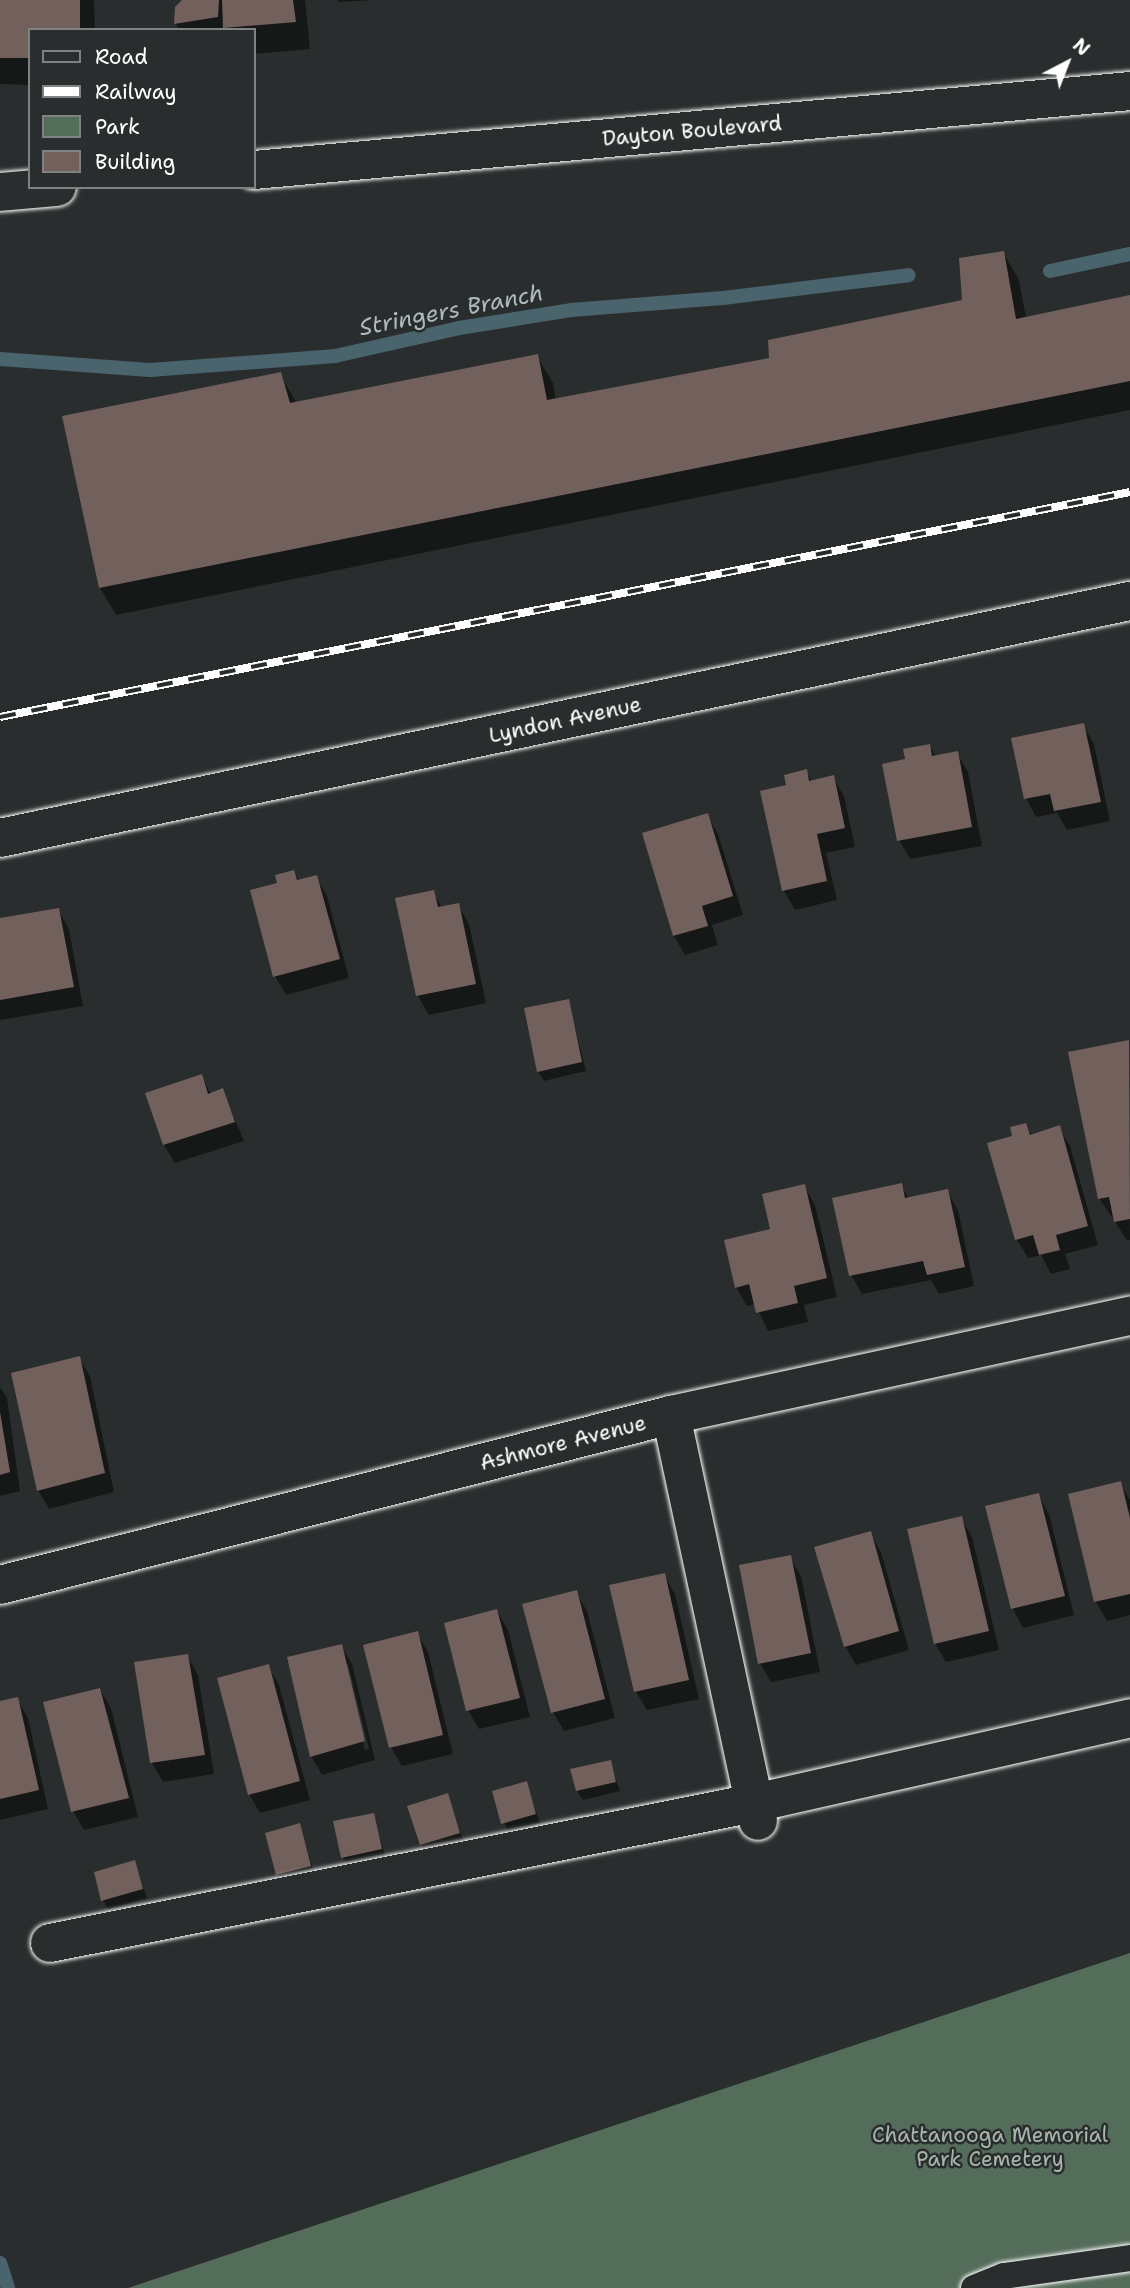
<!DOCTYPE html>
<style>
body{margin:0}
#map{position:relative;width:1130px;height:2288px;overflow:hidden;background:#2a2d2e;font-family:"Shantell Sans",sans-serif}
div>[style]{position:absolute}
.green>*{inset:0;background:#546c5a}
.shadow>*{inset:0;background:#0007}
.stream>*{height:14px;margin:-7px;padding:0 7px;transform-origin:7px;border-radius:7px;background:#49646d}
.building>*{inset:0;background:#72605c}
.roads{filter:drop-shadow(0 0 2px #fff) drop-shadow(0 0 2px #fff)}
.lane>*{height:26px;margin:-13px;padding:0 13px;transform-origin:13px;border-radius:13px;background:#2a2d2e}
.street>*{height:38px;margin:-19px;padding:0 19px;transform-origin:19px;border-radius:19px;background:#2a2d2e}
.secondary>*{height:38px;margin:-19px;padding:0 19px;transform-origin:19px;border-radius:19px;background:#2a2d2e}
.rail>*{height:8px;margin-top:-4px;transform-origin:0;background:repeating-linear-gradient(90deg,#2a2d2e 0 16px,#fff 0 32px);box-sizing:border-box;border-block:2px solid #fff}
span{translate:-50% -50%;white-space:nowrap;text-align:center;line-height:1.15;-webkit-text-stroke:5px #2a2d2e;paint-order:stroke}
.street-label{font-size:21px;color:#fff}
.park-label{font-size:21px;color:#aab6ac}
.water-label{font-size:23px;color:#adb9bd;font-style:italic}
.legend{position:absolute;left:28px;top:28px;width:228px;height:161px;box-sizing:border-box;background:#2a2d2e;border:2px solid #7f8182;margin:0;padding:9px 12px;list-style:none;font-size:21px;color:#fff}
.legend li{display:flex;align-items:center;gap:14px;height:35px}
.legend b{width:35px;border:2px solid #7f8182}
.north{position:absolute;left:1032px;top:28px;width:70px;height:70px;-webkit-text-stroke:5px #2a2d2e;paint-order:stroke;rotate:42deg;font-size:19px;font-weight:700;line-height:28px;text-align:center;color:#fff}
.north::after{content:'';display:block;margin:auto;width:24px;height:32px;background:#fff;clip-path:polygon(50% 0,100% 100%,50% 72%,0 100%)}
</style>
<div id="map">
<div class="green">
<div style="clip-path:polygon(1130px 1953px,1130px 2288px,128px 2288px)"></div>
</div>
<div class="shadow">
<div style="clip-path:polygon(0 0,94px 0,95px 30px,30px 30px,30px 85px,0 84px)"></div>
<div style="clip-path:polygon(184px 0,305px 0,310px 49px,254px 54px,254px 30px,179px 30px,176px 24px)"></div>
<div style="clip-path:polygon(337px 0,374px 0,339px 2px)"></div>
<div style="clip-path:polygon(1003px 252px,1019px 280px,1026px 318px,1130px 297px,1130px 410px,116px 615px,100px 588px,64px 417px,280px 374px,297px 404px,537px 356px,553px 383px,556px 400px,771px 359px,963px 301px)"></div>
<div style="clip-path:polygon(1083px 725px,1094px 744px,1110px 821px,1067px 830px,1057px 813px,1036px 817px,1026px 798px)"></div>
<div style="clip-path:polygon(930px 746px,936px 757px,957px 753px,968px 772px,982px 846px,910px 859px,899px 840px,907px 761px)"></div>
<div style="clip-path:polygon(806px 771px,812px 782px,833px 777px,844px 796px,855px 847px,826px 853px,837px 900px,795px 910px,784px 891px,762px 792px,788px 786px)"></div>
<div style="clip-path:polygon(707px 815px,718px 834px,743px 915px,712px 925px,718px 945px,685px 955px,674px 936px,644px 834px)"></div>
<div style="clip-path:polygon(294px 872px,299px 881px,316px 877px,327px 896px,349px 978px,286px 995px,275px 976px,279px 884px)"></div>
<div style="clip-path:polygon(433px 892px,442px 908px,458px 905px,469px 924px,486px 1003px,429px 1015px,418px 996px,397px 899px)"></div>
<div style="clip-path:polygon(58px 910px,69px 929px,83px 1006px,0 1020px,0 920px)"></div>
<div style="clip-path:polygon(568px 1001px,586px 1071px,544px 1081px,538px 1071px)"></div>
<div style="clip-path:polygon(1128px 1042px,1130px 1240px,1127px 1240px,1099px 1198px)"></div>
<div style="clip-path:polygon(201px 1076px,211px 1094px,223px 1091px,244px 1141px,175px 1163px,164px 1145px)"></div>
<div style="clip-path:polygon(1025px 1125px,1032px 1136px,1059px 1128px,1070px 1146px,1098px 1245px,1065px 1254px,1070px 1269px,1051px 1274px,1041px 1255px,1028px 1258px,1017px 1240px,1014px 1137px)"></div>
<div style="clip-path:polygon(901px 1185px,909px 1199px,947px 1191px,958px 1210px,974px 1286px,939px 1294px,931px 1280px,862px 1294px,851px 1275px)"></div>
<div style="clip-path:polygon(804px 1186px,815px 1205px,837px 1297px,804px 1305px,808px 1322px,768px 1331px,755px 1304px,747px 1306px,736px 1287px)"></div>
<div style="clip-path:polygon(79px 1358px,90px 1376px,114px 1492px,49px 1509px,38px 1490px)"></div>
<div style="clip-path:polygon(0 1387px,7px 1398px,20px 1491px,0 1496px)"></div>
<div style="clip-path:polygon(1120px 1483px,1130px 1500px,1130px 1615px,1107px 1621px,1096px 1602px,1070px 1495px)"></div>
<div style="clip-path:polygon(1038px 1495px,1049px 1514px,1074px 1615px,1023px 1628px,1013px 1609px,988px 1507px)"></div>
<div style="clip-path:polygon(961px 1518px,972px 1537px,999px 1650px,946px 1662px,935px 1643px)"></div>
<div style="clip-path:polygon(870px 1533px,881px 1552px,909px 1650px,856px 1665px,845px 1646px)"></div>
<div style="clip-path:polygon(790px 1557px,801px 1576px,820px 1672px,771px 1682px,760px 1663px)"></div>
<div style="clip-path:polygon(664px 1575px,675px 1594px,699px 1699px,647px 1710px,636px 1692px)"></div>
<div style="clip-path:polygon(576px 1592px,587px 1611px,615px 1718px,564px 1731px,553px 1712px)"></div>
<div style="clip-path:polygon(497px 1611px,508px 1630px,530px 1717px,479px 1729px,468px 1710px)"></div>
<div style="clip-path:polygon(417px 1633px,428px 1652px,453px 1754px,402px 1766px,391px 1747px)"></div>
<div style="clip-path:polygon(evenodd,341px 1646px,352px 1664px,375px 1760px,322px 1775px,311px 1756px,341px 1646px,345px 1664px,348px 1664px,369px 1749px,365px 1750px,345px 1664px)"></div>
<div style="clip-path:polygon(187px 1656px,198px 1675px,214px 1774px,163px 1782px,152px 1763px)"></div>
<div style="clip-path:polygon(268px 1666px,279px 1685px,310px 1800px,260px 1813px,249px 1794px)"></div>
<div style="clip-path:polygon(100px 1690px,111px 1708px,138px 1817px,84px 1830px,73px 1811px)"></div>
<div style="clip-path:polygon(17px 1699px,28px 1718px,48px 1809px,0 1820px,0 1703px)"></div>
<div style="clip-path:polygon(610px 1762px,620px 1791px,583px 1800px,577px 1791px)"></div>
<div style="clip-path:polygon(526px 1783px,540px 1823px,508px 1833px,494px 1792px)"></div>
<div style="clip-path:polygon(447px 1795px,464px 1842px,426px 1854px,421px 1845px)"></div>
<div style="clip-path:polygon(373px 1815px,386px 1859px,348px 1866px,343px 1857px)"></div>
<div style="clip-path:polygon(299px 1825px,315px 1875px,283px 1884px,277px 1874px)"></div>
<div style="clip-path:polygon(134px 1862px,147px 1898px,108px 1909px,103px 1900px)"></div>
</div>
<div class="stream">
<div style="left:1050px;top:271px;width:82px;rotate:-12deg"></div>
<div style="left:0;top:359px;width:150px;rotate:4.2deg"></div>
<div style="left:150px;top:370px;width:186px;rotate:-4.3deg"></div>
<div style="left:335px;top:356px;width:127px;rotate:-12.7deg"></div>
<div style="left:459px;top:328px;width:113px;rotate:-9.1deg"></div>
<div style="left:571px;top:310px;width:152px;rotate:-4.5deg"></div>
<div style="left:723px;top:298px;width:187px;rotate:-7deg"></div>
<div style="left:0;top:2263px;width:26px;rotate:72deg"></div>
</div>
<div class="building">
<div style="clip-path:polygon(0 0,80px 0,80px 30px,30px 30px,30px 58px,0 58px)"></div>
<div style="clip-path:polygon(182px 0,219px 0,218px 17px,174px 24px,175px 7px)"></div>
<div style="clip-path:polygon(222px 0,293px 0,296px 22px,223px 28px)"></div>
<div style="clip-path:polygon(1004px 251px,1016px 319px,1130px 295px,1130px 381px,99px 588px,62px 416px,281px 372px,290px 403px,538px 354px,547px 400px,769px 358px,768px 340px,962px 300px,959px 258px)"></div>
<div style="clip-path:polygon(1084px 723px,1101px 802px,1054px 811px,1050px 794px,1024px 799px,1011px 738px)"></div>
<div style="clip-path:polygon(930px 744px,932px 756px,958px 751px,972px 827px,897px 841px,882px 764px,905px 759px,903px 749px)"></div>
<div style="clip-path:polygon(807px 769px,809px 781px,834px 775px,845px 828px,817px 834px,827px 881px,782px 891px,760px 791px,786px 785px,784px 775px)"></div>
<div style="clip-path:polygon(708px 813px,733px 896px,702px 906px,708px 926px,673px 936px,642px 833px)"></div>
<div style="clip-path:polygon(294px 870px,297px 880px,317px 875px,340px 959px,273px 977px,250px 890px,277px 883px,275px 875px)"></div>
<div style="clip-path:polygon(434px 890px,438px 907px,459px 903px,476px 984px,416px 996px,395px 898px)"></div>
<div style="clip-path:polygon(59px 908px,74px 987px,0 1000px,0 918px)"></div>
<div style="clip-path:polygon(569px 999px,582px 1062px,537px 1072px,524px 1008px)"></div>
<div style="clip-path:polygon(1129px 1040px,1130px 1219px,1114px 1222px,1109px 1197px,1098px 1199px,1068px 1052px)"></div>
<div style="clip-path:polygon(202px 1074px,208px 1094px,223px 1088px,235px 1122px,163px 1145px,145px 1093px)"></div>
<div style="clip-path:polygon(1026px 1123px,1030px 1135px,1060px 1125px,1088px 1226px,1056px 1235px,1060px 1250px,1039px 1255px,1033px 1235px,1015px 1240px,987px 1143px,1012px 1136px,1010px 1127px)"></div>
<div style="clip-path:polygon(902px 1183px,905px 1198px,948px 1189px,965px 1267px,927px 1275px,923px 1261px,849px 1276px,832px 1198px)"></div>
<div style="clip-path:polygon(805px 1184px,827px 1278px,794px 1286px,798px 1303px,756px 1313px,749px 1284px,735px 1288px,724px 1240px,770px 1229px,762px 1194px)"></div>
<div style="clip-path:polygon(80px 1356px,105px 1473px,37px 1491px,11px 1373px)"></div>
<div style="clip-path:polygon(0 1412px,10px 1472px,0 1475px)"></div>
<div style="clip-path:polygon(1121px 1481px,1130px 1518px,1130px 1594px,1094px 1602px,1068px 1494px)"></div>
<div style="clip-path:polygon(1039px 1493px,1065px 1596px,1011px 1609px,985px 1506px)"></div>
<div style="clip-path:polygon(962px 1516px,989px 1631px,934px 1644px,907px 1529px)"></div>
<div style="clip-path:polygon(871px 1531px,899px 1631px,844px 1647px,814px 1547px)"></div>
<div style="clip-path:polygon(791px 1555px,811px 1653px,758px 1664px,739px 1565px)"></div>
<div style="clip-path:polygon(665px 1573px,689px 1680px,634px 1692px,609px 1585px)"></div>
<div style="clip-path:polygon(577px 1590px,605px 1699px,551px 1713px,522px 1604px)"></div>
<div style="clip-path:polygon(497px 1609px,520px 1698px,466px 1711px,444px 1623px)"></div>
<div style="clip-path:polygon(418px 1631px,443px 1735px,389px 1748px,363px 1645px)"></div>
<div style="clip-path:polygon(342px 1644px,365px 1741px,310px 1757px,287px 1657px)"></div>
<div style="clip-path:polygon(188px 1654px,205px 1755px,150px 1763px,134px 1662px)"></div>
<div style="clip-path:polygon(269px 1664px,300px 1781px,248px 1795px,217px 1678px)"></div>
<div style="clip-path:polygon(100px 1688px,129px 1798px,71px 1812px,43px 1702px)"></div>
<div style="clip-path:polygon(18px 1697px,39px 1790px,0 1799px,0 1701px)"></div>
<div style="clip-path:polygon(611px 1760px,616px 1782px,576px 1791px,570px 1769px)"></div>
<div style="clip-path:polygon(527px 1781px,536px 1814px,501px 1824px,492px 1791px)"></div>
<div style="clip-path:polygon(448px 1793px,460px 1833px,420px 1845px,407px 1806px)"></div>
<div style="clip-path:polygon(374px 1813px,382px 1849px,341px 1858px,333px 1821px)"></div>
<div style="clip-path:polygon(300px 1823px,311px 1866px,276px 1875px,265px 1833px)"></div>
<div style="clip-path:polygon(135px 1860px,143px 1889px,101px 1901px,94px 1872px)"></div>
</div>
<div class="roads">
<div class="lane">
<div style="left:974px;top:2288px;width:32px;rotate:-22deg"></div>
<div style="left:1004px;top:2276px;width:127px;rotate:-8.1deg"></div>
</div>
<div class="street">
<div style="left:0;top:838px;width:1155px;rotate:-11.85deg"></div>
<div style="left:671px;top:1415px;width:415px;rotate:77.9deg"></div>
<div style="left:0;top:1585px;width:692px;rotate:-14.22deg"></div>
<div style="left:671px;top:1415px;width:470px;rotate:-12.2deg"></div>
<div style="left:50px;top:1943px;width:718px;rotate:-11.25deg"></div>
<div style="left:754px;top:1803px;width:385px;rotate:-12.7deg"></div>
</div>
<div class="secondary">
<div style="left:254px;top:170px;width:880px;rotate:-5.15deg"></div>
<div style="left:0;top:192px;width:57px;rotate:-5deg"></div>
</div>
</div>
<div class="rail">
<div style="left:0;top:717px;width:1152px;rotate:-11.26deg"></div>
</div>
<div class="street-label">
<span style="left:692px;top:131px;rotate:-5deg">Dayton Boulevard</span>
<span style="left:565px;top:720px;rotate:-12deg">Lyndon Avenue</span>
<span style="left:563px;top:1443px;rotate:-14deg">Ashmore Avenue</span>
</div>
<div class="park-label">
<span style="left:990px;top:2147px">Chattanooga Memorial<br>Park Cemetery</span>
</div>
<div class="water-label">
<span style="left:451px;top:310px;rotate:-11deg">Stringers Branch</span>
</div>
<ul class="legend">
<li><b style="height:9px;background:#2a2d2e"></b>Road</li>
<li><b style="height:9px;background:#fff"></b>Railway</li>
<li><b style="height:19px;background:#546c5a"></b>Park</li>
<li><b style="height:19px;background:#72605c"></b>Building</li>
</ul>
<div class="north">N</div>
</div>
